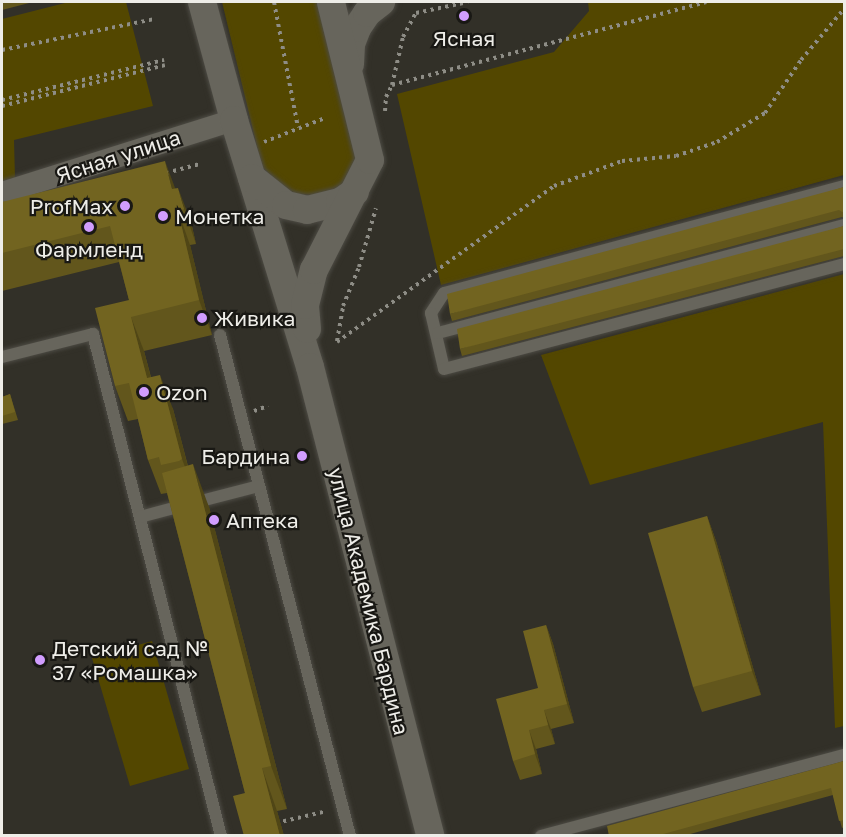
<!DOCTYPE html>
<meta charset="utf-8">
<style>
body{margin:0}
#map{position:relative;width:846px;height:837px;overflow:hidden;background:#323028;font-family:"Golos Text",sans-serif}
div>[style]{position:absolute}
.green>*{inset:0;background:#534700}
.path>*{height:4px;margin-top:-2px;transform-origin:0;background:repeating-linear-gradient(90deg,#8e8d86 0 3px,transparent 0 7.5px)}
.roads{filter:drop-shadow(0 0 2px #4d4b44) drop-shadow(0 0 2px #4d4b44)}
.service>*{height:12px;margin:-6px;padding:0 6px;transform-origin:6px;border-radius:6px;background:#67655c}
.minor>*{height:22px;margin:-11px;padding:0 11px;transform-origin:11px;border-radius:11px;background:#67655c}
.tertiary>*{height:28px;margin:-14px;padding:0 14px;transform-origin:14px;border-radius:14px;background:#67655c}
.wall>*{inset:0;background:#62561c}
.shaded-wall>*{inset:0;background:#504616}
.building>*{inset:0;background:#726420}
.dots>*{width:16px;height:16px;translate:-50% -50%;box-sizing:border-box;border:3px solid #191814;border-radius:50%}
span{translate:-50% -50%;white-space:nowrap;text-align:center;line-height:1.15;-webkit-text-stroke:4.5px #191814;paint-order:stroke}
.poi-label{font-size:21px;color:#eeede8}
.right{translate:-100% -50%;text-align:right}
.left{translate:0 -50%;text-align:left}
.street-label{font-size:21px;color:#eeede8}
.frame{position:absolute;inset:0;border:3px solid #eeede8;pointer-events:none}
</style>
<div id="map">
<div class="green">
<div style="clip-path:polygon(69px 2px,126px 2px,153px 106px,14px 140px,15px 178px,2px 181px,2px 19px)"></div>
<div style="clip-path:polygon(222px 2px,320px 2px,357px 154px,344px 184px,329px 196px,296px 194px,283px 187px,262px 167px)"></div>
<div style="clip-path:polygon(588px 2px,844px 2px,844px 175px,441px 285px,397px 94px,554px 52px,589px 11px)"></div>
<div style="clip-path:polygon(844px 274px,844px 726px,835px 728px,823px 422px,590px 485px,541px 355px)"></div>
<div style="clip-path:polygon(152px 641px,189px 769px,130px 786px,92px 658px)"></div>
</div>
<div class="path">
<div style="left:274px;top:2px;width:128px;rotate:79.2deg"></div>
<div style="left:2px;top:50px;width:155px;rotate:-11.5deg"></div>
<div style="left:392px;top:85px;width:325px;rotate:-14.8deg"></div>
<div style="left:2px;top:100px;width:167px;rotate:-13.9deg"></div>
<div style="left:2px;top:106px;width:168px;rotate:-14.1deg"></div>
<div style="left:385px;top:111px;width:14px;rotate:-86deg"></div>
<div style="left:386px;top:97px;width:13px;rotate:-63deg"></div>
<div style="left:392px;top:85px;width:49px;rotate:-77.1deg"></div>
<div style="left:403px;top:37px;width:27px;rotate:-62deg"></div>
<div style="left:416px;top:13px;width:53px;rotate:-11.9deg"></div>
<div style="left:264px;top:142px;width:66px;rotate:-21.5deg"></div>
<div style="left:166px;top:173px;width:34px;rotate:-15deg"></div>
<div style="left:337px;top:341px;width:36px;rotate:-80deg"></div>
<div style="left:343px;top:306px;width:42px;rotate:-67.7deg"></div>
<div style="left:359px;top:267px;width:61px;rotate:-73.9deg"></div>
<div style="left:337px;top:342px;width:267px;rotate:-35.7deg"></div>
<div style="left:554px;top:186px;width:72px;rotate:-20.2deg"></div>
<div style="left:622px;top:161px;width:54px;rotate:-5.3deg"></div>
<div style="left:676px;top:156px;width:43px;rotate:-18.9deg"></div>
<div style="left:717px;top:142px;width:56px;rotate:-31.1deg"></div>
<div style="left:765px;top:113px;width:64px;rotate:-55.8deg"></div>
<div style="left:801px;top:60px;width:67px;rotate:-49.9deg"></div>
<div style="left:254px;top:411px;width:15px;rotate:-20deg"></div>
<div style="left:276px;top:823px;width:52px;rotate:-13.2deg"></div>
</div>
<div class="roads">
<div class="service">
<div style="left:844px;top:186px;width:414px;rotate:165deg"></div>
<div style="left:444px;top:293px;width:24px;rotate:123deg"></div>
<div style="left:431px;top:313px;width:57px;rotate:76.9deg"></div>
<div style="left:444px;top:369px;width:414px;rotate:-14.7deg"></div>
<div style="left:438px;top:333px;width:420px;rotate:-14.9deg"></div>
<div style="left:220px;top:335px;width:518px;rotate:75.45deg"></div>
<div style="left:2px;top:357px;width:94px;rotate:-14.2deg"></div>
<div style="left:93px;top:334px;width:518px;rotate:75.7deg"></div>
<div style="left:197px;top:502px;width:64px;rotate:-14.5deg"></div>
<div style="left:140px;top:517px;width:47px;rotate:-14.9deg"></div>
<div style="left:541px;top:836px;width:314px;rotate:-15deg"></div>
</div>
<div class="minor">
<div style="left:2px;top:193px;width:243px;rotate:-17.5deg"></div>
</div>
<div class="tertiary">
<div style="left:202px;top:2px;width:122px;rotate:74.8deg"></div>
<div style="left:234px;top:120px;width:258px;rotate:72.9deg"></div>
<div style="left:310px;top:367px;width:484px;rotate:75.6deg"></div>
<div style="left:350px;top:64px;width:20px;rotate:-87deg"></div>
<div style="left:351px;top:44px;width:17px;rotate:-69deg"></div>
<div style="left:357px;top:28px;width:18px;rotate:-56deg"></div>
<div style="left:367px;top:13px;width:18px;rotate:-38deg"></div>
<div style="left:252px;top:178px;width:43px;rotate:38.5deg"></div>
<div style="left:286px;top:205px;width:22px;rotate:13deg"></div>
<div style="left:307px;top:210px;width:34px;rotate:-14deg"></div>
<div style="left:340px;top:202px;width:18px;rotate:-34deg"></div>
<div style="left:307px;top:329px;width:24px;rotate:-95deg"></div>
<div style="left:305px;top:305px;width:36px;rotate:-76deg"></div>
<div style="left:314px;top:270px;width:123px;rotate:-63deg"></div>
<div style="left:370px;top:160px;width:163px;rotate:-103.9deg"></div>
</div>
</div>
<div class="wall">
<div style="clip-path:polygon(2px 2px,33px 2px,2px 10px)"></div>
<div style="clip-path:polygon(844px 187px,844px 218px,842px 217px,452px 321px,450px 314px)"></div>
<div style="clip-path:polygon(175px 188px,191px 222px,196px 244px,190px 245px,212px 335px,144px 351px,151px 377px,173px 409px,188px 466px,209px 507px,287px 809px,277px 811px,284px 836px,244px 836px,245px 793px,167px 493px,161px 494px,148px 460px,138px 419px,128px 421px,115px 386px,129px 300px,119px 262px,2px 291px,2px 202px)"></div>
<div style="clip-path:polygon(844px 226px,844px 256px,462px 356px,460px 349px)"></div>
<div style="clip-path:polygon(10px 394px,18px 420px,2px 424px,2px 397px)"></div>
<div style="clip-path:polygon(707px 516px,716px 541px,761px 695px,702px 712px,693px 687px)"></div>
<div style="clip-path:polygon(546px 625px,553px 644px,574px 723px,551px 729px,555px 744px,536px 749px,542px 774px,520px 780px,513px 761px,538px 688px)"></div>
<div style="clip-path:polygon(844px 761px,844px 827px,842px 828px,833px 795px,683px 836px,609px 836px)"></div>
</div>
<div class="shaded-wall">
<div style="clip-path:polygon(165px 161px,178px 196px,172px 189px)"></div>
<div style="clip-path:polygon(178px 188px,191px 222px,196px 244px,184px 209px)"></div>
<div style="clip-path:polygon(178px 211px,190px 245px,212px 335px,199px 300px)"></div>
<div style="clip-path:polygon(131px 317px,144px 351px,160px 413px,147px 378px)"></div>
<div style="clip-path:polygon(160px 375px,173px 409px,195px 494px,182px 459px)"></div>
<div style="clip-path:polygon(193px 464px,209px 507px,287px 809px,271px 766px)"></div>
<div style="clip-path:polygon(707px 516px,716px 541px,761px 695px,752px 671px)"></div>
<div style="clip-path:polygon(546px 625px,553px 644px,574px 723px,567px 704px)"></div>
<div style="clip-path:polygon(544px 710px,551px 729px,555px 744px,548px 725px)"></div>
<div style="clip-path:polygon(529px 730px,536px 749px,542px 774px,535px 754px)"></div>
<div style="clip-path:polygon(262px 768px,277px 811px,284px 836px,280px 836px)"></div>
</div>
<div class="building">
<div style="clip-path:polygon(165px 161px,172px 189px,178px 188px,184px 209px,178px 211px,199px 300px,131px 317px,147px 378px,160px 375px,182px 459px,179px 461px,161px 465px,159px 457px,148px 460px,129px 383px,115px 386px,95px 308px,129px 300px,110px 226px,2px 253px,2px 202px)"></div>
<div style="clip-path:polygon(844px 187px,844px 213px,839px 210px,450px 314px,447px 294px)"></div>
<div style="clip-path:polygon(844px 226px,844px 249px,460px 349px,457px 329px)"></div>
<div style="clip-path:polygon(10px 394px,15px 412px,2px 416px,2px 397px)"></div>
<div style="clip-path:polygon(193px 464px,271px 766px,262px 768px,280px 836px,244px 836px,233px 796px,245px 793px,162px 473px)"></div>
<div style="clip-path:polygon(707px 516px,752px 671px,693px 687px,648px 533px)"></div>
<div style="clip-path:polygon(546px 625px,567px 704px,544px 710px,548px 725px,529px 730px,535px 754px,513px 761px,496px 699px,538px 688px,523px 631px)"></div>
<div style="clip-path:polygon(844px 761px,844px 820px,839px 821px,831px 788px,656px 836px,609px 836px,607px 826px)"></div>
</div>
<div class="dots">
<div style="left:464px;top:16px;background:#d19dfe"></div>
<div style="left:125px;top:206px;background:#d19dfe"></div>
<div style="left:163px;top:216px;background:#d19dfe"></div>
<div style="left:89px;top:227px;background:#d19dfe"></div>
<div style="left:202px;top:318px;background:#d19dfe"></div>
<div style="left:144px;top:392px;background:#d19dfe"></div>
<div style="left:302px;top:456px;background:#d19dfe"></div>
<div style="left:214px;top:520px;background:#d19dfe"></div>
<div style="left:40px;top:660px;background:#d19dfe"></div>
</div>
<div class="poi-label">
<span style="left:464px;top:38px">Ясная</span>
<span class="right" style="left:113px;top:206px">ProfMax</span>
<span class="left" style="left:175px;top:216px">Монетка</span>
<span style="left:89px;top:249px">Фармленд</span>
<span class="left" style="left:214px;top:318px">Живика</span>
<span class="left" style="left:156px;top:392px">Ozon</span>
<span class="right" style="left:290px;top:456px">Бардина</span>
<span class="left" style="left:226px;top:520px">Аптека</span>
<span class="left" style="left:52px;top:660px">Детский сад №<br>37 «Ромашка»</span>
</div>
<div class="street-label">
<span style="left:118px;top:156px;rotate:-18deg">Ясная улица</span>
<span style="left:369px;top:601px;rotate:76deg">улица Академика Бардина</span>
</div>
<div class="frame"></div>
</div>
